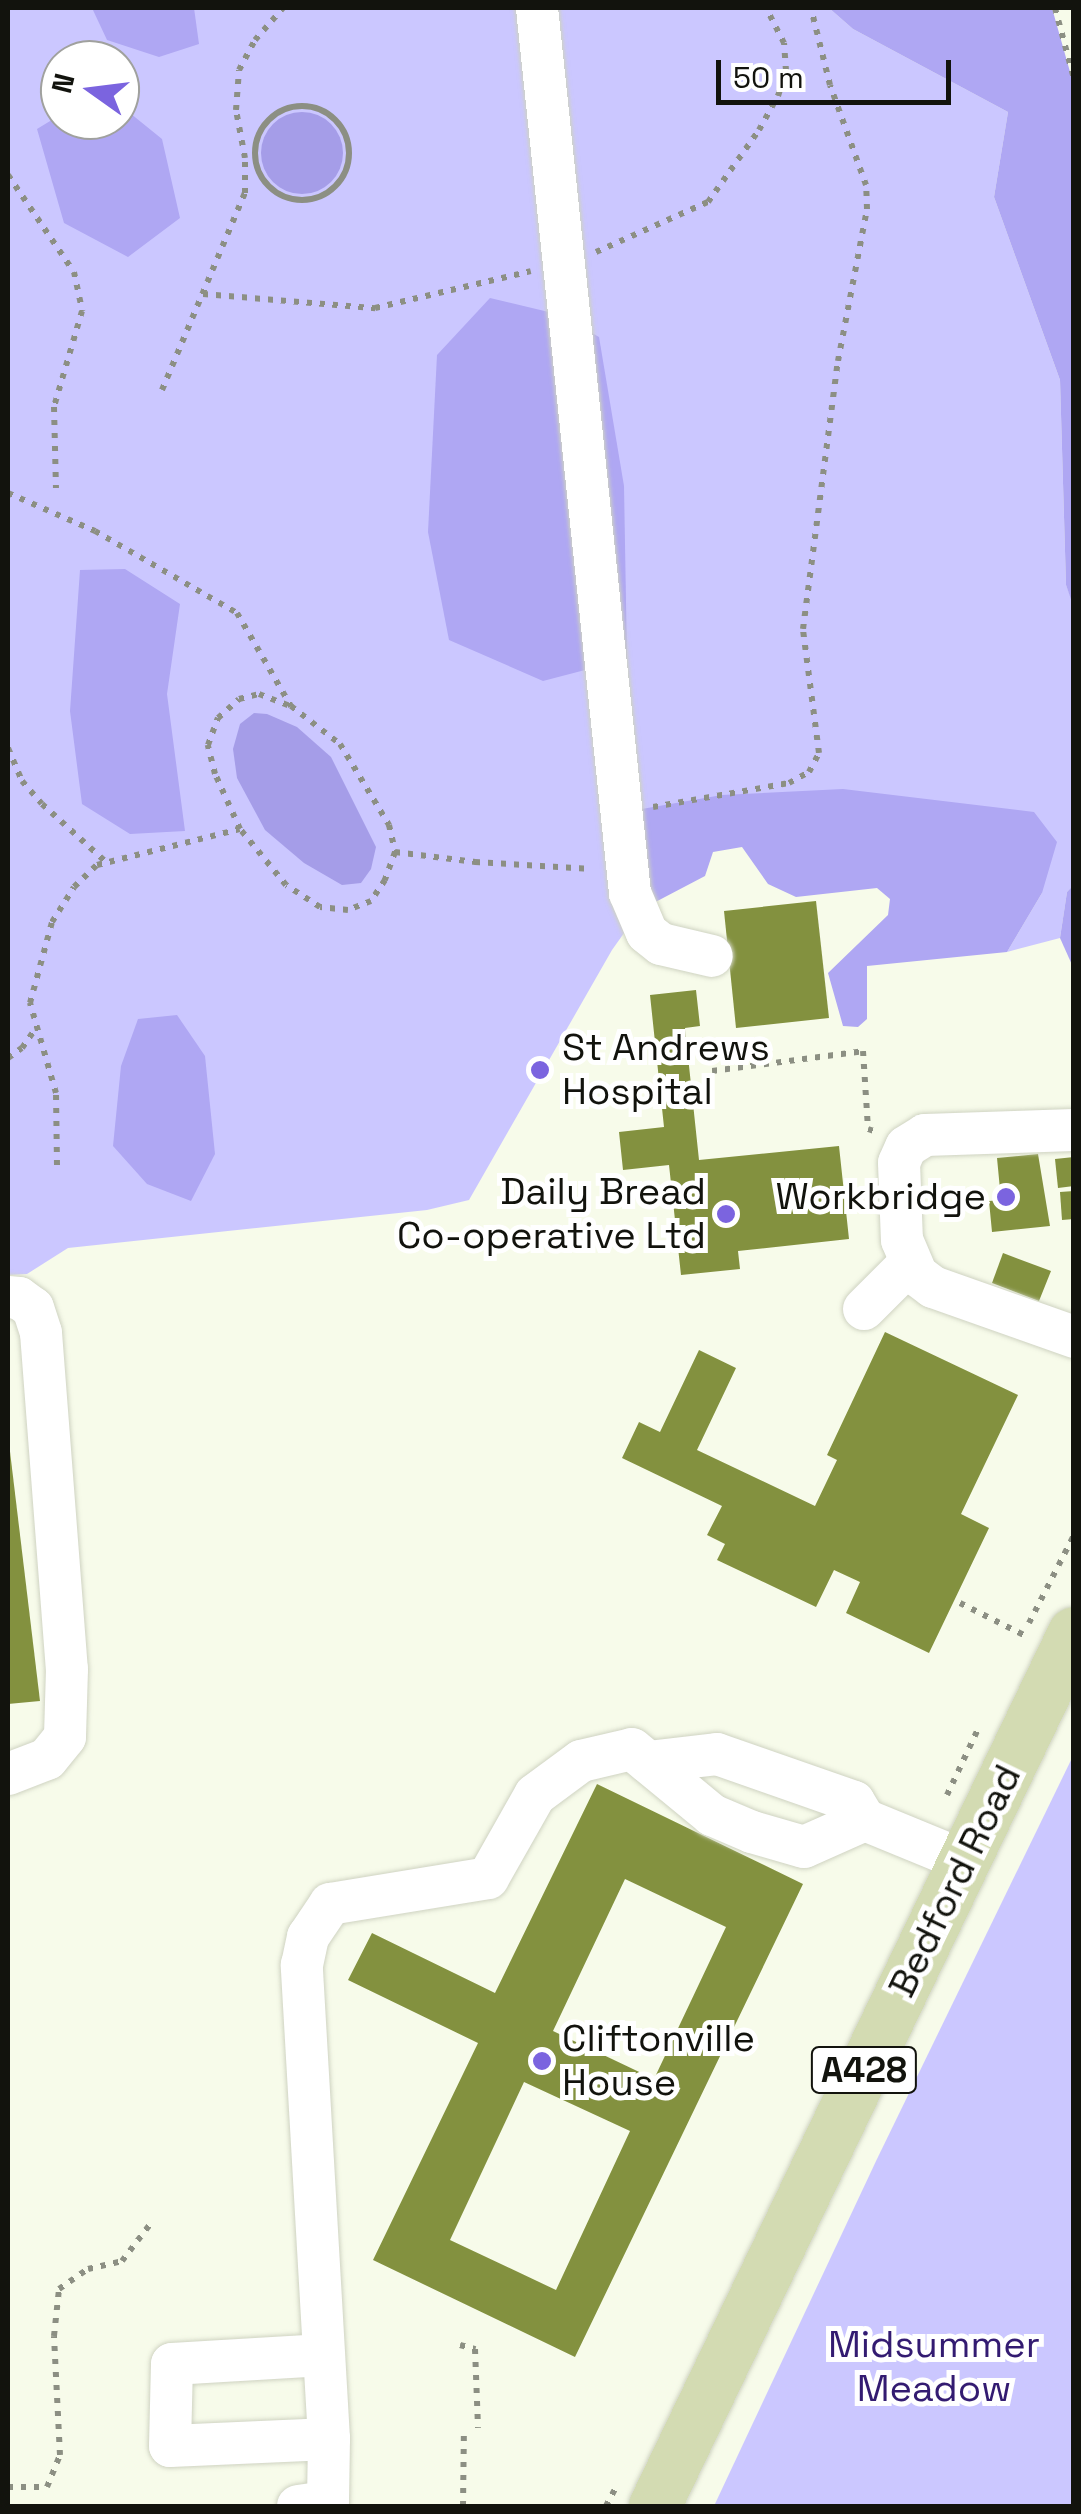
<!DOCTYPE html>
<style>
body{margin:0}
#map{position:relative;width:1081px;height:2514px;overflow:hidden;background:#f7fbea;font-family:"Space Grotesk",sans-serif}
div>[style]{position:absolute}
.green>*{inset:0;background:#cbc7ff}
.forest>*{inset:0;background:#afa7f3}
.water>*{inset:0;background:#a59de8}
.round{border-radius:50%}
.building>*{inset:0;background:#83913f}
.path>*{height:6px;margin-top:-3px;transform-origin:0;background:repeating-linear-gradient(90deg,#8c8f83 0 5px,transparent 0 13px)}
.path>.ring{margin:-3px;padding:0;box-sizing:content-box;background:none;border:6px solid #8c8f83;border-radius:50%}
.roads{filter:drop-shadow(0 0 2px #cfd3c2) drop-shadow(0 0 2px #cfd3c2)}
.minor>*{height:42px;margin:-21px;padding:0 21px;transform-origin:21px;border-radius:21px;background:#fff}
.major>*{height:52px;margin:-26px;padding:0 26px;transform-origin:26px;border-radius:26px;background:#d3dbb2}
.dots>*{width:28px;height:28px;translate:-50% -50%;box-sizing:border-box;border:5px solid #fff;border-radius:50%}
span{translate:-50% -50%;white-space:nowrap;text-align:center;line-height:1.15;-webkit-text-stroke:10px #fff;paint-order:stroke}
.shield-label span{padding:2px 8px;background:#fff;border:2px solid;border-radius:8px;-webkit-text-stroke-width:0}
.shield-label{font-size:35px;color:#12130d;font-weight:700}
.poi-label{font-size:38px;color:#12130d}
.left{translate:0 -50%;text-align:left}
.right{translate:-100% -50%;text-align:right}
.street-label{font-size:38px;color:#12130d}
.park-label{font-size:38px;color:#331b71}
.frame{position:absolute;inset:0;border:10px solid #12130d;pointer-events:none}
.north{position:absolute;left:40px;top:40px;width:100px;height:100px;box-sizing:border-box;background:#fff;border:2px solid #a0a19e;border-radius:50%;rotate:284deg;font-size:28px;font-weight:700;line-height:40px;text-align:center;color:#12130d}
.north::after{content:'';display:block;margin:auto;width:35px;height:45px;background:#7b64df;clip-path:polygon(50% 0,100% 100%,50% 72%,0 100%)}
.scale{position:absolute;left:716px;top:60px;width:235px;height:45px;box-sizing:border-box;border:5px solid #12130d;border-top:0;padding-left:12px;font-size:30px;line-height:35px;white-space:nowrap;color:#12130d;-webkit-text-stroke:8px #fff;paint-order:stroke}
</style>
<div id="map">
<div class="green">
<div style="clip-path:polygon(evenodd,8px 8px,829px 8px,853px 29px,1008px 112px,994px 197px,1060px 380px,1066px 585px,1074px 605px,1074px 886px,1067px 892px,1060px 938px,1007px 952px,1042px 893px,722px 795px,612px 950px,469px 1200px,427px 1210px,68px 1248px,27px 1274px,8px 1275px,8px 8px,60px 60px,120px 60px,120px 120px,60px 120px,60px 60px)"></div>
<div style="clip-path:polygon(1073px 1756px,1073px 2506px,714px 2506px,877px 2159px)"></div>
</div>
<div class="forest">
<div style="clip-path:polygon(92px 8px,194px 8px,199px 44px,159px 57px,107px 40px)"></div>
<div style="clip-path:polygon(829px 8px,1052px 8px,1074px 86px,1073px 605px,1066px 585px,1060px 380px,994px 197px,1008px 112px,853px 29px)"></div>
<div style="clip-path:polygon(120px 105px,162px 139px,180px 218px,128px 257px,64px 223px,37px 129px,60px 115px,60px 120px,120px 120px)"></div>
<div style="clip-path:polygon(490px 298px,557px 314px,599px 337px,624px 486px,627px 659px,543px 681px,449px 640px,428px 532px,437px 355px)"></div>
<div style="clip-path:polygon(125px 569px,180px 604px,167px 694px,185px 831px,130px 834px,82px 804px,70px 711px,80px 570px)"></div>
<div style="clip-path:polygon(843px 789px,1034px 812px,1057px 842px,1042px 893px,1007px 952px,867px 966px,867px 1019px,858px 1027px,843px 1026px,828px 973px,888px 915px,890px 899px,877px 888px,796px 897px,768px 884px,742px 847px,713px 852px,705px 876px,644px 908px,636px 810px,722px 795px)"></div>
<div style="clip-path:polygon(1073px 886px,1073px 967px,1060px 938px,1067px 892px)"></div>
<div style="clip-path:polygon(177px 1015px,205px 1056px,215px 1154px,191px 1201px,147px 1184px,113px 1146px,121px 1066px,138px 1019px)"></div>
</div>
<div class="water">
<div class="round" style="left:261px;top:112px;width:82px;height:82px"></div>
<div style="clip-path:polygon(254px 713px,267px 714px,297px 727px,331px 757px,376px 847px,371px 869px,361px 883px,342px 885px,304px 863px,265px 830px,237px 778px,233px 749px,240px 724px)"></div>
</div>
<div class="building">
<div style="clip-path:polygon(816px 901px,829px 1018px,736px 1028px,724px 911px)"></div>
<div style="clip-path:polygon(696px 990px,700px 1026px,685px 1028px,699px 1160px,839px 1146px,849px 1239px,738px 1251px,740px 1269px,681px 1275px,669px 1165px,623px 1170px,619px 1132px,664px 1127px,650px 995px)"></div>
<div style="clip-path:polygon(1038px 1154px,1050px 1226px,992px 1232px,989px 1201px,1001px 1200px,997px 1158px)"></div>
<div style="clip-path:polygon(1074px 1157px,1074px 1186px,1058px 1188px,1055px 1159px)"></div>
<div style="clip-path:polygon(1074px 1191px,1074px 1219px,1062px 1220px,1060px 1192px)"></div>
<div style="clip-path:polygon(1003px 1253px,1051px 1271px,1039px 1301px,992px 1283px)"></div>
<div style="clip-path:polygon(885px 1332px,1018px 1395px,961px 1514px,989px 1528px,929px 1653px,846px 1613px,860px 1582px,834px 1570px,816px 1607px,717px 1560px,725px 1544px,707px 1535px,722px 1506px,622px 1458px,639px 1422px,660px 1432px,699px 1350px,736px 1368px,697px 1450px,815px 1506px,837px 1460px,827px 1455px)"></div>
<div style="clip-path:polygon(8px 1435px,40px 1701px,8px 1704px)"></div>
<div style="clip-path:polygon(evenodd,597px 1784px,803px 1884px,575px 2357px,373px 2260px,478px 2043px,348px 1980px,372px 1933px,495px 1993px,597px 1784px,625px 1879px,726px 1927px,654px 2079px,553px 2031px,625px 1879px,597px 1784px,524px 2082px,630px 2131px,556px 2290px,450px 2240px,524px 2082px)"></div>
</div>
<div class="path">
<div style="left:1055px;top:8px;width:73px;rotate:75deg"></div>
<div class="ring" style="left:255px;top:106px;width:88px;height:88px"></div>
<div style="left:8px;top:175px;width:117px;rotate:55.8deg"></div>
<div style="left:74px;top:272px;width:40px;rotate:78deg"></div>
<div style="left:82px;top:311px;width:100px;rotate:106.3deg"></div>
<div style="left:54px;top:407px;width:81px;rotate:88.6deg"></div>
<div style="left:596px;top:252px;width:123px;rotate:-24.1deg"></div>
<div style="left:708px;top:202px;width:88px;rotate:-54.7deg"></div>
<div style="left:759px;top:130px;width:39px;rotate:-61deg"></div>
<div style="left:778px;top:96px;width:26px;rotate:-72deg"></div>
<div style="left:786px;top:71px;width:28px;rotate:-94deg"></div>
<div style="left:784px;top:43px;width:39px;rotate:-117deg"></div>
<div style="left:203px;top:294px;width:173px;rotate:4.7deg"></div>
<div style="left:375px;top:308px;width:160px;rotate:-13.3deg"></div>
<div style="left:162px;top:390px;width:214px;rotate:-67.2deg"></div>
<div style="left:245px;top:193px;width:35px;rotate:-90deg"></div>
<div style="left:245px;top:158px;width:49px;rotate:-100.6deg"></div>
<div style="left:236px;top:110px;width:40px;rotate:-85.7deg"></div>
<div style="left:239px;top:70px;width:34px;rotate:-62deg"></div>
<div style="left:255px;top:40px;width:43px;rotate:-48.8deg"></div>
<div style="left:8px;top:493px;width:95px;rotate:23.6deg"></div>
<div style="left:95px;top:531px;width:164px;rotate:30deg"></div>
<div style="left:237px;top:613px;width:108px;rotate:59.9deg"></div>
<div style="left:291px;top:706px;width:62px;rotate:37.8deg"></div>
<div style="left:340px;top:744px;width:95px;rotate:58.8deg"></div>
<div style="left:389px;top:825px;width:28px;rotate:77deg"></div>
<div style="left:395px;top:852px;width:30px;rotate:110deg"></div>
<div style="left:385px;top:880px;width:25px;rotate:124deg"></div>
<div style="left:371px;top:901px;width:25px;rotate:159deg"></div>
<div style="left:348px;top:910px;width:28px;rotate:-174deg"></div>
<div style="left:320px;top:907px;width:40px;rotate:-147.1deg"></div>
<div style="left:286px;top:885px;width:72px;rotate:-129.4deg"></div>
<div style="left:240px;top:829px;width:60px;rotate:-114.4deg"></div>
<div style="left:215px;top:774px;width:30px;rotate:-104deg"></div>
<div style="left:208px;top:745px;width:29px;rotate:-70deg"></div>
<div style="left:218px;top:718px;width:28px;rotate:-42deg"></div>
<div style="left:239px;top:699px;width:21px;rotate:-14deg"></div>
<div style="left:259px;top:694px;width:34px;rotate:21deg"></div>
<div style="left:8px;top:748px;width:36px;rotate:67deg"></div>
<div style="left:22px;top:781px;width:30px;rotate:49deg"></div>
<div style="left:42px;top:804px;width:86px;rotate:42.2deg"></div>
<div style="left:653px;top:807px;width:138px;rotate:-10deg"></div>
<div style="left:789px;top:783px;width:23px;rotate:-29deg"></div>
<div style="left:809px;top:772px;width:21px;rotate:-62deg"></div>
<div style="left:819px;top:753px;width:125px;rotate:-97.4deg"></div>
<div style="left:803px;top:629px;width:270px;rotate:-82.6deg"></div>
<div style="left:838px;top:361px;width:155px;rotate:-79.2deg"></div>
<div style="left:867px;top:209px;width:24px;rotate:-92deg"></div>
<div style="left:866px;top:185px;width:106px;rotate:-109.8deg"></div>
<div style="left:830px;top:85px;width:79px;rotate:-103.9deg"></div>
<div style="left:395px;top:852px;width:81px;rotate:7.1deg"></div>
<div style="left:475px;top:862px;width:117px;rotate:3.4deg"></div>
<div style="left:8px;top:1058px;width:17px;rotate:-36deg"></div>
<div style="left:22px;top:1048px;width:24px;rotate:-55deg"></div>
<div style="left:712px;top:1071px;width:152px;rotate:-7.5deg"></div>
<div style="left:863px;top:1051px;width:78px;rotate:86.3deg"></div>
<div style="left:868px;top:1129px;width:9px;rotate:18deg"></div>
<div style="left:57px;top:1165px;width:72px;rotate:-90.8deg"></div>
<div style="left:56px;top:1093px;width:94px;rotate:-106.1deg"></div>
<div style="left:30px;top:1003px;width:84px;rotate:-74.8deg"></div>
<div style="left:52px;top:922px;width:41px;rotate:-57.8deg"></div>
<div style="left:74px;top:887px;width:32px;rotate:-44deg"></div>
<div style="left:97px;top:865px;width:147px;rotate:-14.1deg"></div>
<div style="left:960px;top:1603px;width:72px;rotate:26.6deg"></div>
<div style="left:1029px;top:1623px;width:99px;rotate:-62.9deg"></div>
<div style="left:947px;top:1795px;width:77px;rotate:-64.8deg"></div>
<div style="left:460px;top:2345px;width:16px;rotate:15deg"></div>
<div style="left:475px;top:2349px;width:79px;rotate:87.8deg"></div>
<div style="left:8px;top:2487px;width:39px"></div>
<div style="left:47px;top:2487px;width:35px;rotate:-68deg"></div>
<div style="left:60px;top:2455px;width:119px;rotate:-92.9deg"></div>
<div style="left:54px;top:2336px;width:47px;rotate:-83.9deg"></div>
<div style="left:59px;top:2289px;width:35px;rotate:-35deg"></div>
<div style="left:88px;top:2269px;width:35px;rotate:-13deg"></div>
<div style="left:122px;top:2261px;width:48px;rotate:-52.7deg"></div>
<div style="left:463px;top:2506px;width:77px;rotate:-89.3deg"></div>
<div style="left:606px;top:2506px;width:21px;rotate:-62deg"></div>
</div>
<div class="roads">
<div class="minor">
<div style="left:537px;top:8px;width:890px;rotate:84deg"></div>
<div style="left:630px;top:893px;width:43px;rotate:67deg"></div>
<div style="left:647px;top:933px;width:18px;rotate:38deg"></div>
<div style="left:661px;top:944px;width:52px;rotate:13.2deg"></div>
<div style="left:1074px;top:1130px;width:149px;rotate:178.1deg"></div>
<div style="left:925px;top:1135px;width:22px;rotate:148deg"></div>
<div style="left:906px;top:1147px;width:17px;rotate:114deg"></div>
<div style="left:899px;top:1163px;width:77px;rotate:87.8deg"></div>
<div style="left:902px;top:1240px;width:38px;rotate:67deg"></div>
<div style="left:917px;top:1275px;width:20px;rotate:37deg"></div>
<div style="left:933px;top:1287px;width:150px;rotate:19.5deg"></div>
<div style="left:8px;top:1297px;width:11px;rotate:5deg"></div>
<div style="left:19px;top:1298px;width:17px;rotate:36deg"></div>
<div style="left:33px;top:1308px;width:26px;rotate:72deg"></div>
<div style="left:41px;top:1333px;width:337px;rotate:85.6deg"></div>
<div style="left:67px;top:1669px;width:68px;rotate:91.7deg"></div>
<div style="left:65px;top:1737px;width:28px;rotate:129deg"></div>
<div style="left:47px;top:1759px;width:42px;rotate:159deg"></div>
<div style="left:864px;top:1309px;width:64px;rotate:-45deg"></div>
<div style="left:648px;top:1762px;width:69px;rotate:-6.6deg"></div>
<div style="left:717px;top:1754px;width:145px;rotate:19.3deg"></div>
<div style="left:854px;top:1802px;width:21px;rotate:59deg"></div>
<div style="left:329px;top:2439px;width:475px;rotate:-93.3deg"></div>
<div style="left:302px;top:1965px;width:29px;rotate:-78deg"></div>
<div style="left:308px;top:1937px;width:40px;rotate:-56deg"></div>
<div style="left:330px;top:1904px;width:160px;rotate:-9.3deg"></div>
<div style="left:488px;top:1878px;width:95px;rotate:-60.5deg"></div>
<div style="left:535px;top:1795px;width:57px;rotate:-36.5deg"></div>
<div style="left:581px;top:1761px;width:52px;rotate:-13.2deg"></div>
<div style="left:632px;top:1749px;width:104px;rotate:39.5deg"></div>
<div style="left:712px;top:1815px;width:43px;rotate:23deg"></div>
<div style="left:752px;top:1832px;width:54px;rotate:16.1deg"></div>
<div style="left:804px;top:1847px;width:67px;rotate:-23.9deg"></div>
<div style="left:865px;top:1820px;width:108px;rotate:22.3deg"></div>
<div style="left:298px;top:2506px;width:30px;rotate:-8deg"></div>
<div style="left:328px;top:2502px;width:63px;rotate:-89.1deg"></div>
<div style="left:329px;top:2439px;width:159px;rotate:177.5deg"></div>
<div style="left:170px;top:2446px;width:82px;rotate:-88.6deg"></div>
<div style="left:172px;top:2364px;width:152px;rotate:-3.4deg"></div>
</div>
<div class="major">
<div style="left:655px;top:2506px;width:968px;rotate:-64.36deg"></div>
</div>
</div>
<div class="dots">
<div style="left:540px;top:1070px;background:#7b64df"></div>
<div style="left:1006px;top:1197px;background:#7b64df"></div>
<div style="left:726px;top:1214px;background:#7b64df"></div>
<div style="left:542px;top:2061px;background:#7b64df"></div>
</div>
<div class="shield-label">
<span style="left:864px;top:2070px">A428</span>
</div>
<div class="poi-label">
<span class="left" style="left:562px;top:1070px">St Andrews<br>Hospital</span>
<span class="right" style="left:706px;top:1214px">Daily Bread<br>Co-operative Ltd</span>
<span class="right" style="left:986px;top:1197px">Workbridge</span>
<span class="left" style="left:562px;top:2061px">Cliftonville<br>House</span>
</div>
<div class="street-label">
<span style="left:955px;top:1881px;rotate:-64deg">Bedford Road</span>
</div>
<div class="park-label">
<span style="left:934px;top:2367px">Midsummer<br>Meadow</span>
</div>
<div class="frame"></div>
<div class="north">N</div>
<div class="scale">50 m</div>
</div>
